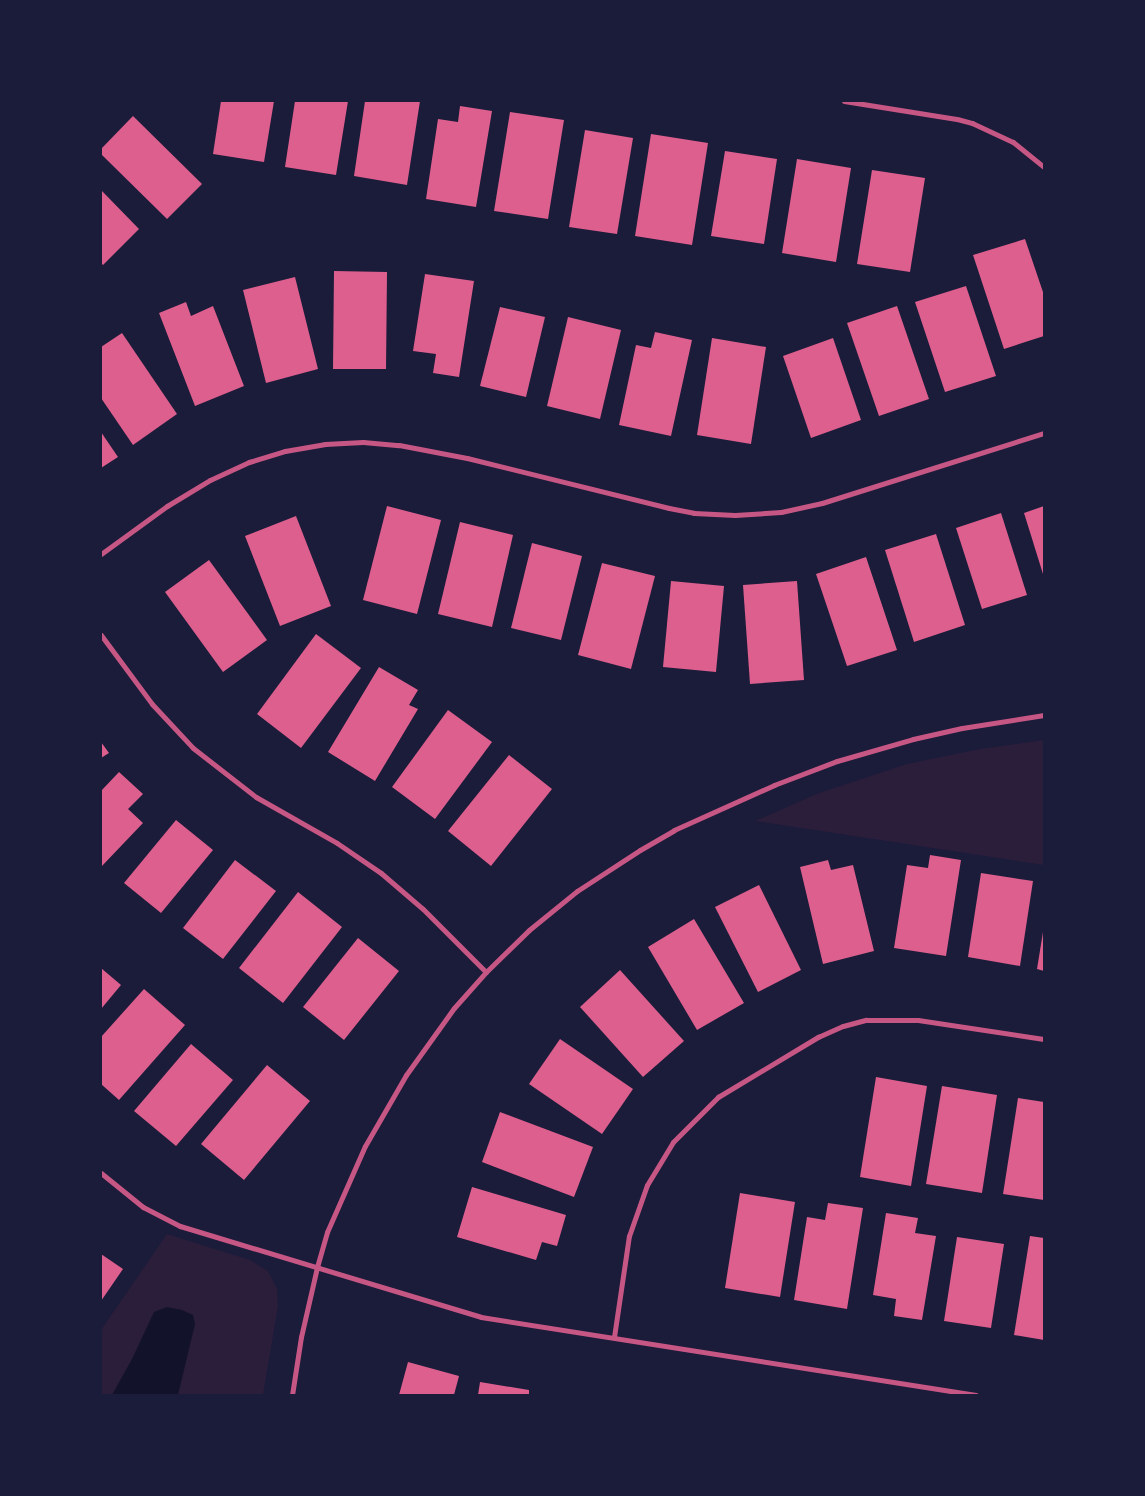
<!DOCTYPE html>
<style>
body{margin:0}
#map{position:relative;width:1145px;height:1496px;overflow:hidden;background:#1b1b3a;font-family:Inter,sans-serif}
div>[style]{position:absolute}
.green>*{inset:0;background:#2a1e3b}
.water>*{inset:0;background:#12122b}
.building>*{inset:0;background:#dd5f8e}
.minor>*{height:5px;margin:-2.5px;padding:0 2.5px;transform-origin:2.5px;border-radius:2.5px;background:#c65784}
span{translate:-50% -50%;white-space:nowrap;text-align:center;line-height:1.15;-webkit-text-stroke:5px #1b1b3a;paint-order:stroke}
.frame{position:absolute;inset:0;border:102px solid #1b1b3a;pointer-events:none}
</style>
<div id="map">
<div class="green">
<div style="clip-path:polygon(1044px 740px,1044px 865px,755px 821px,819px 793px,907px 764px,980px 749px)"></div>
<div style="clip-path:polygon(167px 1234px,250px 1260px,268px 1271px,277px 1289px,278px 1306px,263px 1395px,101px 1395px,101px 1330px)"></div>
</div>
<div class="water">
<div style="clip-path:polygon(167px 1307px,182px 1310px,193px 1315px,195px 1324px,178px 1395px,112px 1395px,132px 1359px,154px 1312px)"></div>
</div>
<div class="building">
<div style="clip-path:polygon(221px 101px,274px 101px,264px 162px,213px 154px)"></div>
<div style="clip-path:polygon(295px 101px,348px 101px,336px 175px,285px 167px)"></div>
<div style="clip-path:polygon(365px 101px,420px 101px,407px 185px,354px 176px)"></div>
<div style="clip-path:polygon(460px 106px,492px 111px,476px 207px,426px 199px,438px 119px,458px 122px)"></div>
<div style="clip-path:polygon(510px 112px,564px 120px,548px 219px,494px 211px)"></div>
<div style="clip-path:polygon(133px 116px,202px 184px,167px 219px,101px 154px,101px 149px)"></div>
<div style="clip-path:polygon(585px 130px,633px 138px,617px 234px,569px 227px)"></div>
<div style="clip-path:polygon(651px 134px,708px 143px,692px 245px,635px 236px)"></div>
<div style="clip-path:polygon(725px 151px,777px 159px,764px 244px,711px 236px)"></div>
<div style="clip-path:polygon(797px 159px,851px 168px,836px 262px,782px 253px)"></div>
<div style="clip-path:polygon(872px 170px,925px 178px,910px 272px,857px 264px)"></div>
<div style="clip-path:polygon(101px 190px,139px 229px,103px 265px,101px 263px)"></div>
<div style="clip-path:polygon(1025px 239px,1044px 295px,1044px 336px,1004px 349px,973px 255px)"></div>
<div style="clip-path:polygon(334px 271px,387px 272px,386px 369px,333px 369px)"></div>
<div style="clip-path:polygon(425px 274px,474px 281px,459px 377px,433px 373px,436px 354px,413px 351px)"></div>
<div style="clip-path:polygon(295px 277px,318px 369px,266px 383px,243px 290px)"></div>
<div style="clip-path:polygon(966px 286px,996px 376px,945px 392px,915px 302px)"></div>
<div style="clip-path:polygon(186px 302px,191px 316px,213px 306px,244px 386px,195px 406px,159px 313px)"></div>
<div style="clip-path:polygon(897px 306px,929px 399px,879px 416px,847px 323px)"></div>
<div style="clip-path:polygon(500px 307px,545px 317px,526px 397px,480px 386px)"></div>
<div style="clip-path:polygon(568px 317px,621px 330px,600px 419px,547px 406px)"></div>
<div style="clip-path:polygon(655px 332px,692px 340px,671px 436px,619px 425px,636px 345px,651px 348px)"></div>
<div style="clip-path:polygon(122px 333px,177px 414px,133px 445px,101px 398px,101px 347px)"></div>
<div style="clip-path:polygon(712px 338px,766px 347px,751px 444px,697px 435px)"></div>
<div style="clip-path:polygon(833px 338px,861px 420px,811px 438px,783px 356px)"></div>
<div style="clip-path:polygon(101px 432px,118px 457px,101px 468px)"></div>
<div style="clip-path:polygon(387px 506px,441px 520px,417px 614px,363px 600px)"></div>
<div style="clip-path:polygon(1044px 506px,1044px 574px,1043px 574px,1024px 513px)"></div>
<div style="clip-path:polygon(1001px 513px,1027px 595px,982px 609px,956px 528px)"></div>
<div style="clip-path:polygon(296px 516px,331px 606px,280px 626px,245px 536px)"></div>
<div style="clip-path:polygon(460px 522px,513px 535px,492px 627px,438px 614px)"></div>
<div style="clip-path:polygon(936px 534px,965px 625px,914px 642px,885px 550px)"></div>
<div style="clip-path:polygon(532px 543px,582px 556px,561px 640px,511px 628px)"></div>
<div style="clip-path:polygon(866px 557px,897px 650px,847px 666px,816px 574px)"></div>
<div style="clip-path:polygon(209px 560px,267px 640px,223px 672px,165px 592px)"></div>
<div style="clip-path:polygon(602px 563px,655px 576px,631px 669px,578px 655px)"></div>
<div style="clip-path:polygon(671px 581px,724px 586px,716px 672px,663px 667px)"></div>
<div style="clip-path:polygon(797px 581px,804px 680px,750px 684px,743px 585px)"></div>
<div style="clip-path:polygon(316px 634px,361px 668px,301px 748px,257px 714px)"></div>
<div style="clip-path:polygon(379px 667px,418px 690px,409px 705px,418px 709px,375px 781px,328px 752px)"></div>
<div style="clip-path:polygon(448px 710px,492px 742px,435px 819px,392px 787px)"></div>
<div style="clip-path:polygon(101px 742px,109px 753px,101px 758px)"></div>
<div style="clip-path:polygon(509px 755px,552px 789px,491px 866px,448px 831px)"></div>
<div style="clip-path:polygon(119px 772px,143px 794px,128px 809px,143px 823px,101px 867px,101px 791px)"></div>
<div style="clip-path:polygon(176px 820px,213px 850px,161px 913px,124px 883px)"></div>
<div style="clip-path:polygon(930px 855px,961px 860px,946px 956px,894px 948px,907px 865px,928px 868px)"></div>
<div style="clip-path:polygon(235px 860px,276px 891px,223px 959px,183px 928px)"></div>
<div style="clip-path:polygon(828px 860px,831px 870px,853px 865px,874px 951px,823px 964px,800px 867px)"></div>
<div style="clip-path:polygon(981px 873px,1033px 881px,1020px 966px,968px 957px)"></div>
<div style="clip-path:polygon(759px 885px,801px 970px,758px 992px,715px 907px)"></div>
<div style="clip-path:polygon(298px 892px,342px 927px,283px 1003px,239px 968px)"></div>
<div style="clip-path:polygon(694px 919px,744px 1003px,697px 1030px,648px 947px)"></div>
<div style="clip-path:polygon(1043px 932px,1044px 932px,1044px 971px,1037px 969px)"></div>
<div style="clip-path:polygon(358px 938px,399px 971px,344px 1040px,303px 1007px)"></div>
<div style="clip-path:polygon(101px 968px,121px 985px,101px 1009px)"></div>
<div style="clip-path:polygon(620px 970px,684px 1041px,643px 1077px,580px 1007px)"></div>
<div style="clip-path:polygon(144px 989px,185px 1025px,119px 1100px,101px 1084px,101px 1037px)"></div>
<div style="clip-path:polygon(560px 1039px,633px 1089px,602px 1134px,529px 1084px)"></div>
<div style="clip-path:polygon(191px 1044px,233px 1080px,176px 1146px,134px 1111px)"></div>
<div style="clip-path:polygon(267px 1065px,310px 1101px,244px 1180px,201px 1144px)"></div>
<div style="clip-path:polygon(876px 1077px,927px 1086px,911px 1186px,860px 1177px)"></div>
<div style="clip-path:polygon(942px 1086px,997px 1095px,982px 1193px,926px 1184px)"></div>
<div style="clip-path:polygon(1018px 1098px,1044px 1102px,1044px 1200px,1003px 1194px)"></div>
<div style="clip-path:polygon(500px 1112px,593px 1147px,574px 1197px,482px 1162px)"></div>
<div style="clip-path:polygon(472px 1187px,566px 1215px,557px 1246px,542px 1242px,536px 1260px,457px 1237px)"></div>
<div style="clip-path:polygon(740px 1193px,795px 1202px,780px 1297px,725px 1288px)"></div>
<div style="clip-path:polygon(828px 1203px,863px 1208px,847px 1309px,794px 1300px,807px 1217px,825px 1220px)"></div>
<div style="clip-path:polygon(886px 1213px,918px 1218px,915px 1233px,936px 1236px,922px 1320px,894px 1316px,896px 1299px,873px 1295px)"></div>
<div style="clip-path:polygon(1030px 1236px,1044px 1238px,1044px 1340px,1014px 1335px)"></div>
<div style="clip-path:polygon(957px 1237px,1004px 1244px,991px 1328px,944px 1321px)"></div>
<div style="clip-path:polygon(101px 1254px,123px 1269px,101px 1301px)"></div>
<div style="clip-path:polygon(408px 1362px,459px 1376px,454px 1395px,399px 1395px)"></div>
<div style="clip-path:polygon(480px 1382px,529px 1390px,529px 1395px,478px 1395px)"></div>
</div>
<div class="minor">
<div style="left:844px;top:101px;width:114px;rotate:9.1deg"></div>
<div style="left:957px;top:119px;width:16px;rotate:15deg"></div>
<div style="left:972px;top:123px;width:45px;rotate:24.9deg"></div>
<div style="left:1013px;top:142px;width:40px;rotate:39deg"></div>
<div style="left:101px;top:554px;width:82px;rotate:-36deg"></div>
<div style="left:167px;top:506px;width:50px;rotate:-31.2deg"></div>
<div style="left:210px;top:480px;width:43px;rotate:-24.8deg"></div>
<div style="left:249px;top:462px;width:38px;rotate:-17deg"></div>
<div style="left:285px;top:451px;width:41px;rotate:-9.9deg"></div>
<div style="left:325px;top:444px;width:38px;rotate:-3deg"></div>
<div style="left:363px;top:442px;width:36px;rotate:5deg"></div>
<div style="left:399px;top:445px;width:69px;rotate:10.8deg"></div>
<div style="left:467px;top:458px;width:208px;rotate:13.9deg"></div>
<div style="left:669px;top:508px;width:25px;rotate:11deg"></div>
<div style="left:694px;top:513px;width:41px;rotate:2.8deg"></div>
<div style="left:735px;top:515px;width:46px;rotate:-3.7deg"></div>
<div style="left:781px;top:512px;width:42px;rotate:-12.4deg"></div>
<div style="left:822px;top:503px;width:233px;rotate:-17.5deg"></div>
<div style="left:101px;top:635px;width:86px;rotate:53.5deg"></div>
<div style="left:152px;top:704px;width:60px;rotate:47deg"></div>
<div style="left:193px;top:748px;width:80px;rotate:37.9deg"></div>
<div style="left:256px;top:797px;width:93px;rotate:29.6deg"></div>
<div style="left:337px;top:843px;width:53px;rotate:34.3deg"></div>
<div style="left:381px;top:873px;width:55px;rotate:40.6deg"></div>
<div style="left:423px;top:909px;width:89px;rotate:45deg"></div>
<div style="left:101px;top:1173px;width:54px;rotate:39deg"></div>
<div style="left:143px;top:1207px;width:42px;rotate:27.2deg"></div>
<div style="left:180px;top:1226px;width:314px;rotate:16.8deg"></div>
<div style="left:481px;top:1317px;width:501px;rotate:8.95deg"></div>
<div style="left:614px;top:1337px;width:102px;rotate:-81.6deg"></div>
<div style="left:629px;top:1236px;width:54px;rotate:-70.6deg"></div>
<div style="left:647px;top:1185px;width:50px;rotate:-58.8deg"></div>
<div style="left:673px;top:1142px;width:64px;rotate:-45deg"></div>
<div style="left:718px;top:1097px;width:117px;rotate:-31deg"></div>
<div style="left:818px;top:1037px;width:27px;rotate:-24deg"></div>
<div style="left:843px;top:1026px;width:24px;rotate:-15deg"></div>
<div style="left:866px;top:1020px;width:52px"></div>
<div style="left:918px;top:1020px;width:127px;rotate:8.6deg"></div>
<div style="left:292px;top:1395px;width:59px;rotate:-81.2deg"></div>
<div style="left:301px;top:1337px;width:72px;rotate:-77.1deg"></div>
<div style="left:317px;top:1267px;width:36px;rotate:-74deg"></div>
<div style="left:327px;top:1232px;width:94px;rotate:-66.2deg"></div>
<div style="left:365px;top:1146px;width:82px;rotate:-60deg"></div>
<div style="left:406px;top:1075px;width:82px;rotate:-54.4deg"></div>
<div style="left:454px;top:1008px;width:48px;rotate:-48.4deg"></div>
<div style="left:486px;top:972px;width:60px;rotate:-44.3deg"></div>
<div style="left:529px;top:930px;width:62px;rotate:-39.1deg"></div>
<div style="left:577px;top:891px;width:75px;rotate:-33.1deg"></div>
<div style="left:640px;top:850px;width:39px;rotate:-30deg"></div>
<div style="left:674px;top:830px;width:110px;rotate:-24.2deg"></div>
<div style="left:774px;top:785px;width:67px;rotate:-20.9deg"></div>
<div style="left:837px;top:761px;width:79px;rotate:-16.1deg"></div>
<div style="left:913px;top:739px;width:50px;rotate:-12.7deg"></div>
<div style="left:962px;top:728px;width:83px;rotate:-9deg"></div>
</div>
<div class="frame"></div>
</div>
